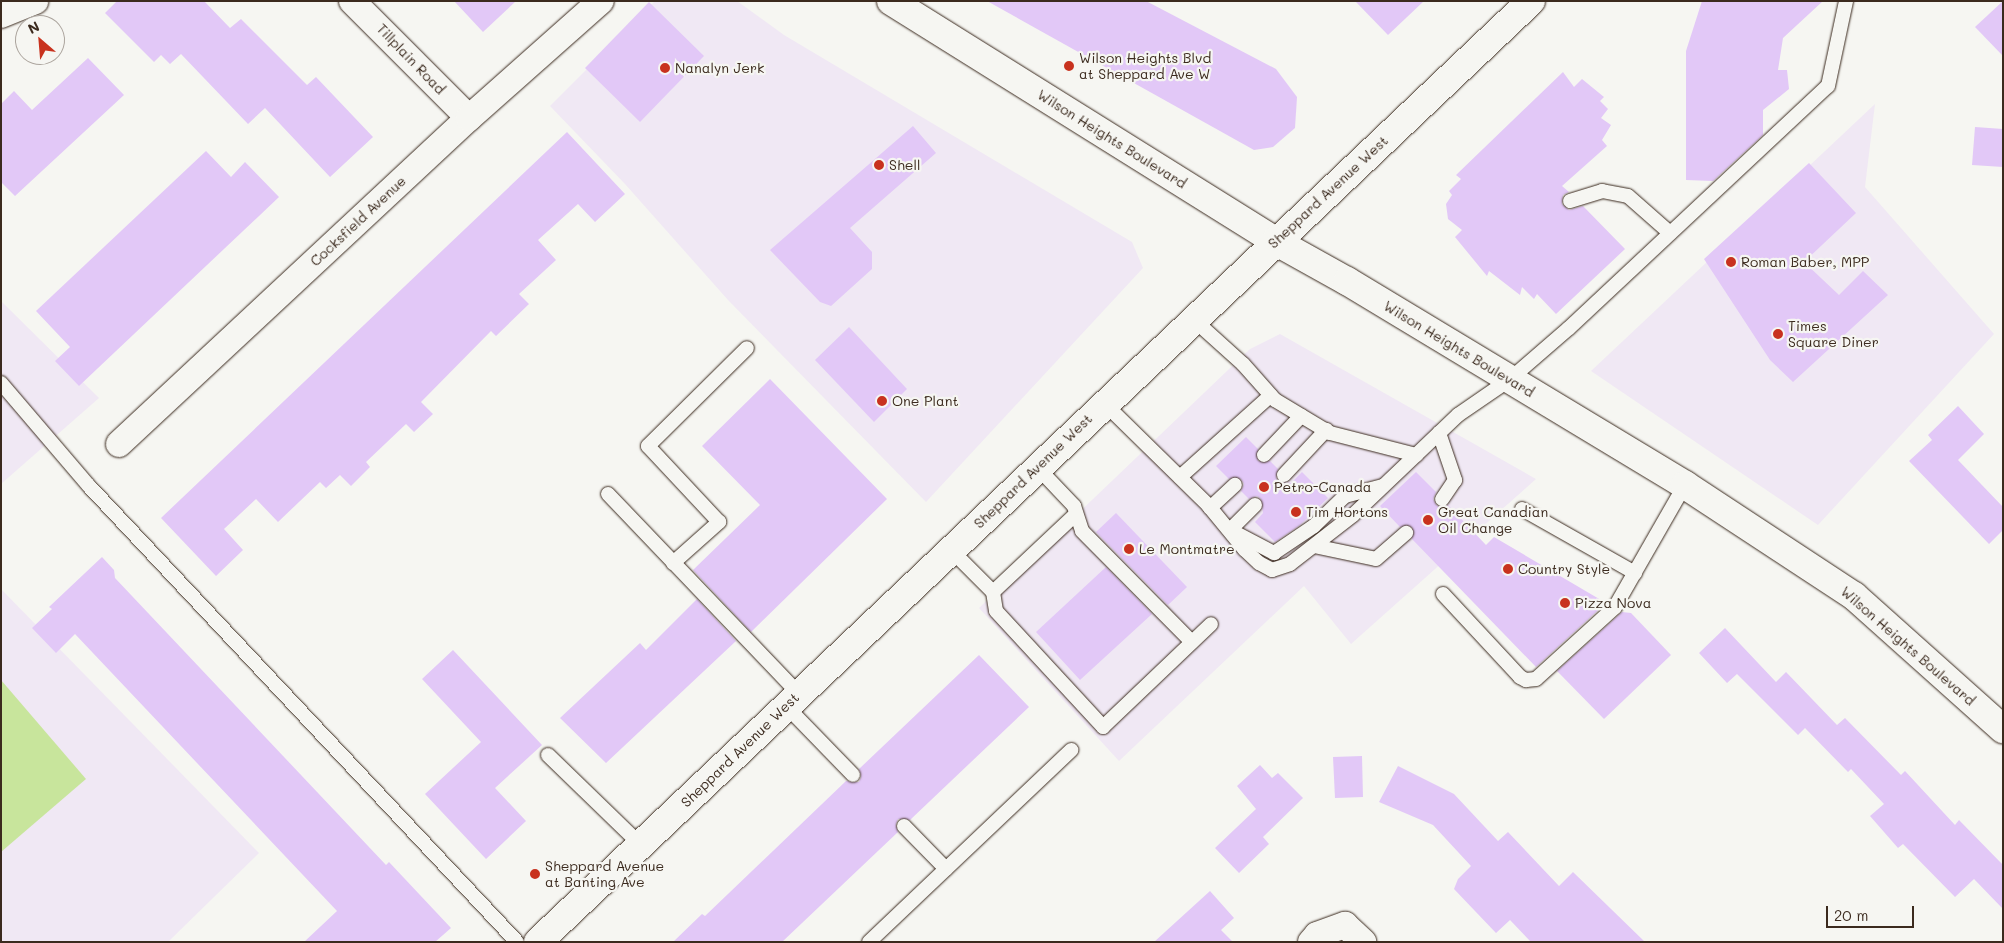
<!DOCTYPE html>
<style>
body{margin:0}
#map{position:relative;width:2004px;height:943px;overflow:hidden;background:#f6f6f2;font-family:Mali,sans-serif}
div>[style]{position:absolute}
.built>*{inset:0;background:#f0e8f4}
.green>*{inset:0;background:#c8e59c}
.building>*{inset:0;background:#e2c8f7}
.roads{filter:drop-shadow(0 0 1px #3b2a1e) drop-shadow(0 0 1px #3b2a1e)}
.lane>*{height:14px;margin:-7px;padding:0 7px;transform-origin:7px;border-radius:7px;background:#f6f6f2}
.street>*{height:26px;margin:-13px;padding:0 13px;transform-origin:13px;border-radius:13px;background:#f6f6f2}
.secondary>*{height:28px;margin:-14px;padding:0 14px;transform-origin:14px;border-radius:14px;background:#f6f6f2}
.dots>*{width:14px;height:14px;translate:-50% -50%;box-sizing:border-box;border:2px solid #f6f6f2;border-radius:50%}
span{translate:-50% -50%;white-space:nowrap;text-align:center;line-height:1.15;-webkit-text-stroke:4.5px #f6f6f2;paint-order:stroke}
.poi-label{font-size:14px;color:#3b2a1e}
.left{translate:0 -50%;text-align:left}
.street-label{font-size:14px;color:#3b2a1e}
.frame{position:absolute;inset:0;border:2px solid #3b2a1e;pointer-events:none}
.north{position:absolute;left:15px;top:15px;width:50px;height:50px;box-sizing:border-box;background:#f6f6f2;border:1px solid #aba49d;border-radius:50%;rotate:333deg;font-size:14px;font-weight:700;line-height:20px;text-align:center;color:#3b2a1e}
.north::after{content:'';display:block;margin:auto;width:18px;height:22px;background:#c8321e;clip-path:polygon(50% 0,100% 100%,50% 72%,0 100%)}
.scale{position:absolute;left:1826px;top:906px;width:88px;height:22px;box-sizing:border-box;border:2px solid #3b2a1e;border-top:0;padding-left:6px;font-size:15px;line-height:18px;white-space:nowrap;color:#3b2a1e;-webkit-text-stroke:4px #f6f6f2;paint-order:stroke}
</style>
<div id="map">
<div class="built">
<div style="clip-path:polygon(655px 1px,737px 1px,784px 35px,1132px 242px,1143px 268px,926px 502px,728px 300px,625px 184px,550px 106px)"></div>
<div style="clip-path:polygon(1875px 104px,1865px 187px,1994px 334px,1818px 525px,1591px 371px)"></div>
<div style="clip-path:polygon(1px 301px,99px 398px,1px 484px)"></div>
<div style="clip-path:polygon(1280px 334px,1536px 479px,1351px 644px,1304px 586px,1119px 761px,979px 608px,1250px 349px)"></div>
<div style="clip-path:polygon(1px 589px,259px 853px,168px 942px,1px 942px)"></div>
</div>
<div class="green">
<div style="clip-path:polygon(1px 680px,86px 779px,1px 852px)"></div>
</div>
<div class="building">
<div style="clip-path:polygon(117px 1px,204px 1px,230px 28px,241px 19px,307px 85px,316px 77px,373px 137px,330px 177px,265px 108px,248px 124px,181px 54px,170px 64px,161px 55px,154px 62px,105px 13px)"></div>
<div style="clip-path:polygon(454px 1px,516px 1px,483px 32px)"></div>
<div style="clip-path:polygon(987px 1px,1146px 1px,1276px 69px,1297px 97px,1295px 128px,1273px 147px,1254px 150px)"></div>
<div style="clip-path:polygon(1355px 1px,1424px 1px,1388px 35px)"></div>
<div style="clip-path:polygon(1702px 1px,1823px 1px,1783px 38px,1778px 70px,1787px 70px,1789px 89px,1763px 110px,1763px 135px,1713px 181px,1686px 180px,1686px 51px)"></div>
<div style="clip-path:polygon(2003px 1px,2003px 56px,1975px 27px)"></div>
<div style="clip-path:polygon(649px 2px,704px 56px,640px 122px,585px 68px)"></div>
<div style="clip-path:polygon(88px 58px,124px 95px,15px 196px,1px 182px,1px 104px,14px 91px,32px 110px)"></div>
<div style="clip-path:polygon(1563px 72px,1574px 87px,1582px 79px,1604px 97px,1600px 101px,1608px 109px,1601px 118px,1611px 125px,1602px 140px,1607px 146px,1562px 186px,1569px 192px,1563px 195px,1562px 204px,1569px 210px,1583px 206px,1625px 249px,1556px 314px,1537px 294px,1534px 299px,1522px 287px,1520px 295px,1489px 271px,1487px 276px,1455px 237px,1462px 230px,1448px 219px,1446px 204px,1452px 195px,1449px 191px,1461px 179px,1456px 175px)"></div>
<div style="clip-path:polygon(913px 126px,936px 153px,850px 228px,872px 252px,872px 269px,831px 306px,820px 302px,770px 250px)"></div>
<div style="clip-path:polygon(1975px 127px,2003px 129px,2003px 167px,1972px 165px)"></div>
<div style="clip-path:polygon(567px 132px,625px 194px,595px 222px,578px 204px,538px 240px,556px 260px,519px 294px,529px 304px,496px 336px,491px 331px,421px 402px,433px 414px,414px 432px,406px 424px,366px 462px,370px 467px,351px 486px,340px 475px,326px 488px,320px 482px,278px 522px,256px 499px,224px 529px,243px 550px,216px 576px,161px 518px)"></div>
<div style="clip-path:polygon(206px 151px,231px 177px,245px 162px,279px 197px,79px 386px,55px 361px,70px 347px,36px 311px)"></div>
<div style="clip-path:polygon(1809px 163px,1856px 213px,1804px 262px,1839px 295px,1863px 271px,1888px 295px,1793px 382px,1770px 360px,1704px 259px)"></div>
<div style="clip-path:polygon(849px 327px,907px 389px,874px 422px,815px 360px)"></div>
<div style="clip-path:polygon(770px 379px,887px 499px,751px 632px,693px 570px,760px 505px,702px 446px)"></div>
<div style="clip-path:polygon(1958px 406px,1984px 434px,1958px 460px,2003px 507px,2003px 530px,1989px 544px,1909px 461px,1932px 440px,1928px 435px)"></div>
<div style="clip-path:polygon(1246px 437px,1258px 449px,1258px 461px,1270px 461px,1278px 469px,1276px 477px,1278px 482px,1291px 483px,1302px 472px,1328px 498px,1300px 525px,1275px 542px,1255px 522px,1263px 513px,1261px 499px,1257px 496px,1249px 499px,1241px 491px,1244px 484px,1241px 479px,1229px 479px,1216px 466px)"></div>
<div style="clip-path:polygon(1416px 472px,1436px 492px,1433px 499px,1437px 506px,1448px 505px,1486px 545px,1494px 537px,1606px 603px,1536px 667px,1412px 539px,1412px 527px,1400px 527px,1380px 506px)"></div>
<div style="clip-path:polygon(1116px 513px,1187px 587px,1168px 605px,1096px 532px)"></div>
<div style="clip-path:polygon(102px 557px,114px 570px,115px 578px,386px 865px,389px 862px,451px 928px,435px 942px,304px 942px,337px 911px,75px 634px,56px 653px,32px 628px,52px 609px,49px 607px)"></div>
<div style="clip-path:polygon(1106px 567px,1152px 614px,1080px 680px,1036px 632px)"></div>
<div style="clip-path:polygon(697px 599px,736px 641px,606px 763px,560px 718px,640px 643px,646px 650px)"></div>
<div style="clip-path:polygon(1622px 612px,1631px 613px,1671px 655px,1604px 719px,1557px 671px)"></div>
<div style="clip-path:polygon(1725px 628px,1776px 682px,1786px 672px,1837px 725px,1845px 718px,1901px 775px,1905px 771px,1955px 825px,1959px 820px,2003px 865px,2003px 909px,1974px 879px,1955px 897px,1903px 844px,1898px 848px,1870px 816px,1884px 804px,1851px 769px,1848px 772px,1805px 728px,1798px 735px,1737px 674px,1727px 683px,1699px 653px)"></div>
<div style="clip-path:polygon(453px 650px,542px 745px,495px 788px,526px 821px,486px 859px,425px 794px,481px 742px,422px 679px)"></div>
<div style="clip-path:polygon(979px 655px,1029px 707px,910px 820px,898px 819px,896px 824px,898px 832px,782px 942px,673px 942px,702px 914px,705px 916px,846px 781px,859px 782px,861px 777px,859px 769px)"></div>
<div style="clip-path:polygon(1362px 756px,1363px 797px,1335px 798px,1333px 757px)"></div>
<div style="clip-path:polygon(1260px 765px,1272px 778px,1278px 773px,1303px 798px,1263px 837px,1269px 844px,1239px 873px,1215px 848px,1256px 809px,1237px 786px)"></div>
<div style="clip-path:polygon(1398px 766px,1454px 794px,1498px 841px,1508px 832px,1559px 886px,1573px 872px,1645px 942px,1531px 942px,1510px 920px,1496px 933px,1454px 889px,1458px 879px,1471px 866px,1433px 825px,1379px 802px)"></div>
<div style="clip-path:polygon(1210px 891px,1234px 918px,1221px 930px,1233px 942px,1154px 942px)"></div>
</div>
<div class="roads">
<div class="lane">
<div style="left:1570px;top:201px;width:34px;rotate:-17deg"></div>
<div style="left:1602px;top:191px;width:26px;rotate:11deg"></div>
<div style="left:1628px;top:196px;width:56px;rotate:41.4deg"></div>
<div style="left:1193px;top:319px;width:67px;rotate:42deg"></div>
<div style="left:1243px;top:364px;width:48px;rotate:48.4deg"></div>
<div style="left:1275px;top:400px;width:64px;rotate:31deg"></div>
<div style="left:1330px;top:433px;width:89px;rotate:14.3deg"></div>
<div style="left:1px;top:383px;width:135px;rotate:49.5deg"></div>
<div style="left:89px;top:486px;width:625px;rotate:46.81deg"></div>
<div style="left:1104px;top:403px;width:146px;rotate:44.4deg"></div>
<div style="left:1208px;top:505px;width:58px;rotate:50.6deg"></div>
<div style="left:1245px;top:550px;width:19px;rotate:43deg"></div>
<div style="left:1259px;top:563px;width:15px;rotate:28deg"></div>
<div style="left:1272px;top:570px;width:19px;rotate:-18deg"></div>
<div style="left:1290px;top:564px;width:80px;rotate:-37.9deg"></div>
<div style="left:1353px;top:515px;width:145px;rotate:-43.6deg"></div>
<div style="left:1458px;top:415px;width:62px;rotate:-34.5deg"></div>
<div style="left:1509px;top:380px;width:79px;rotate:-40.9deg"></div>
<div style="left:1569px;top:328px;width:354px;rotate:-43.1deg"></div>
<div style="left:1828px;top:86px;width:87px;rotate:-78deg"></div>
<div style="left:1439px;top:433px;width:50px;rotate:71.2deg"></div>
<div style="left:1455px;top:480px;width:23px;rotate:124deg"></div>
<div style="left:1264px;top:455px;width:54px;rotate:-46.5deg"></div>
<div style="left:1037px;top:467px;width:54px;rotate:46.5deg"></div>
<div style="left:1074px;top:506px;width:26px;rotate:72deg"></div>
<div style="left:1082px;top:531px;width:156px;rotate:45.3deg"></div>
<div style="left:1284px;top:475px;width:62px;rotate:-47deg"></div>
<div style="left:1180px;top:477px;width:122px;rotate:-42deg"></div>
<div style="left:608px;top:494px;width:275px;rotate:46.3deg"></div>
<div style="left:1255px;top:505px;width:35px;rotate:135deg"></div>
<div style="left:1230px;top:530px;width:50px;rotate:27.6deg"></div>
<div style="left:1274px;top:553px;width:48px;rotate:-34deg"></div>
<div style="left:1314px;top:526px;width:43px;rotate:-44.1deg"></div>
<div style="left:1345px;top:496px;width:39px;rotate:-15deg"></div>
<div style="left:1210px;top:508px;width:34px;rotate:-43deg"></div>
<div style="left:1522px;top:509px;width:130px;rotate:29.5deg"></div>
<div style="left:1314px;top:546px;width:63px;rotate:11.8deg"></div>
<div style="left:1376px;top:559px;width:40px;rotate:-41deg"></div>
<div style="left:951px;top:550px;width:59px;rotate:45deg"></div>
<div style="left:993px;top:592px;width:114px;rotate:-43.2deg"></div>
<div style="left:673px;top:563px;width:62px;rotate:-41.7deg"></div>
<div style="left:719px;top:522px;width:104px;rotate:-133.1deg"></div>
<div style="left:648px;top:446px;width:139px;rotate:-44.7deg"></div>
<div style="left:993px;top:592px;width:19px;rotate:81deg"></div>
<div style="left:996px;top:611px;width:158px;rotate:47.3deg"></div>
<div style="left:1103px;top:727px;width:149px;rotate:-43.6deg"></div>
<div style="left:1443px;top:594px;width:113px;rotate:47.1deg"></div>
<div style="left:1520px;top:677px;width:7px;rotate:27deg"></div>
<div style="left:1526px;top:680px;width:10px;rotate:-6deg"></div>
<div style="left:1536px;top:679px;width:107px;rotate:-42.3deg"></div>
<div style="left:1615px;top:607px;width:141px;rotate:-60.2deg"></div>
<div style="left:786px;top:706px;width:96px;rotate:45.8deg"></div>
<div style="left:548px;top:755px;width:129px;rotate:44.1deg"></div>
<div style="left:904px;top:826px;width:60px;rotate:45.7deg"></div>
<div style="left:869px;top:942px;width:279px;rotate:-43.5deg"></div>
</div>
<div class="street">
<div style="left:352px;top:1px;width:165px;rotate:45deg"></div>
<div style="left:1px;top:15px;width:37px;rotate:-22deg"></div>
<div style="left:119px;top:444px;width:478px;rotate:-43deg"></div>
<div style="left:469px;top:118px;width:176px;rotate:-41.6deg"></div>
<div style="left:1311px;top:942px;width:9px;rotate:-49deg"></div>
<div style="left:1317px;top:935px;width:30px;rotate:-20deg"></div>
<div style="left:1345px;top:925px;width:25px;rotate:43deg"></div>
</div>
<div class="secondary">
<div style="left:891px;top:1px;width:453px;rotate:32deg"></div>
<div style="left:1275px;top:241px;width:82px;rotate:29.1deg"></div>
<div style="left:1347px;top:281px;width:395px;rotate:31.1deg"></div>
<div style="left:1685px;top:485px;width:202px;rotate:33.3deg"></div>
<div style="left:1854px;top:596px;width:200px;rotate:41.8deg"></div>
<div style="left:538px;top:942px;width:1368px;rotate:-43.46deg"></div>
</div>
</div>
<div class="dots">
<div style="left:1069px;top:66px;background:#c8321e"></div>
<div style="left:665px;top:68px;background:#c8321e"></div>
<div style="left:879px;top:165px;background:#c8321e"></div>
<div style="left:1731px;top:262px;background:#c8321e"></div>
<div style="left:1778px;top:334px;background:#c8321e"></div>
<div style="left:882px;top:401px;background:#c8321e"></div>
<div style="left:1264px;top:487px;background:#c8321e"></div>
<div style="left:1296px;top:512px;background:#c8321e"></div>
<div style="left:1428px;top:520px;background:#c8321e"></div>
<div style="left:1129px;top:549px;background:#c8321e"></div>
<div style="left:1508px;top:569px;background:#c8321e"></div>
<div style="left:1565px;top:603px;background:#c8321e"></div>
<div style="left:535px;top:874px;background:#c8321e"></div>
</div>
<div class="poi-label">
<span class="left" style="left:1079px;top:66px">Wilson Heights Blvd<br>at Sheppard Ave W</span>
<span class="left" style="left:675px;top:68px">Nanalyn Jerk</span>
<span class="left" style="left:889px;top:165px">Shell</span>
<span class="left" style="left:1741px;top:262px">Roman Baber, MPP</span>
<span class="left" style="left:1788px;top:334px">Times<br>Square Diner</span>
<span class="left" style="left:892px;top:401px">One Plant</span>
<span class="left" style="left:1274px;top:487px">Petro-Canada</span>
<span class="left" style="left:1306px;top:512px">Tim Hortons</span>
<span class="left" style="left:1438px;top:520px">Great Canadian<br>Oil Change</span>
<span class="left" style="left:1139px;top:549px">Le Montmatre</span>
<span class="left" style="left:1518px;top:569px">Country Style</span>
<span class="left" style="left:1575px;top:603px">Pizza Nova</span>
<span class="left" style="left:545px;top:874px">Sheppard Avenue<br>at Banting Ave</span>
</div>
<div class="street-label">
<span style="left:411px;top:59px;rotate:46deg">Tillplain Road</span>
<span style="left:1112px;top:139px;rotate:32deg">Wilson Heights Boulevard</span>
<span style="left:1328px;top:192px;rotate:-43deg">Sheppard Avenue West</span>
<span style="left:358px;top:221px;rotate:-43deg">Cocksfield Avenue</span>
<span style="left:1459px;top:349px;rotate:31deg">Wilson Heights Boulevard</span>
<span style="left:1033px;top:471px;rotate:-44deg">Sheppard Avenue West</span>
<span style="left:1908px;top:646px;rotate:41deg">Wilson Heights Boulevard</span>
<span style="left:740px;top:750px;rotate:-44deg">Sheppard Avenue West</span>
</div>
<div class="frame"></div>
<div class="north">N</div>
<div class="scale">20 m</div>
</div>
